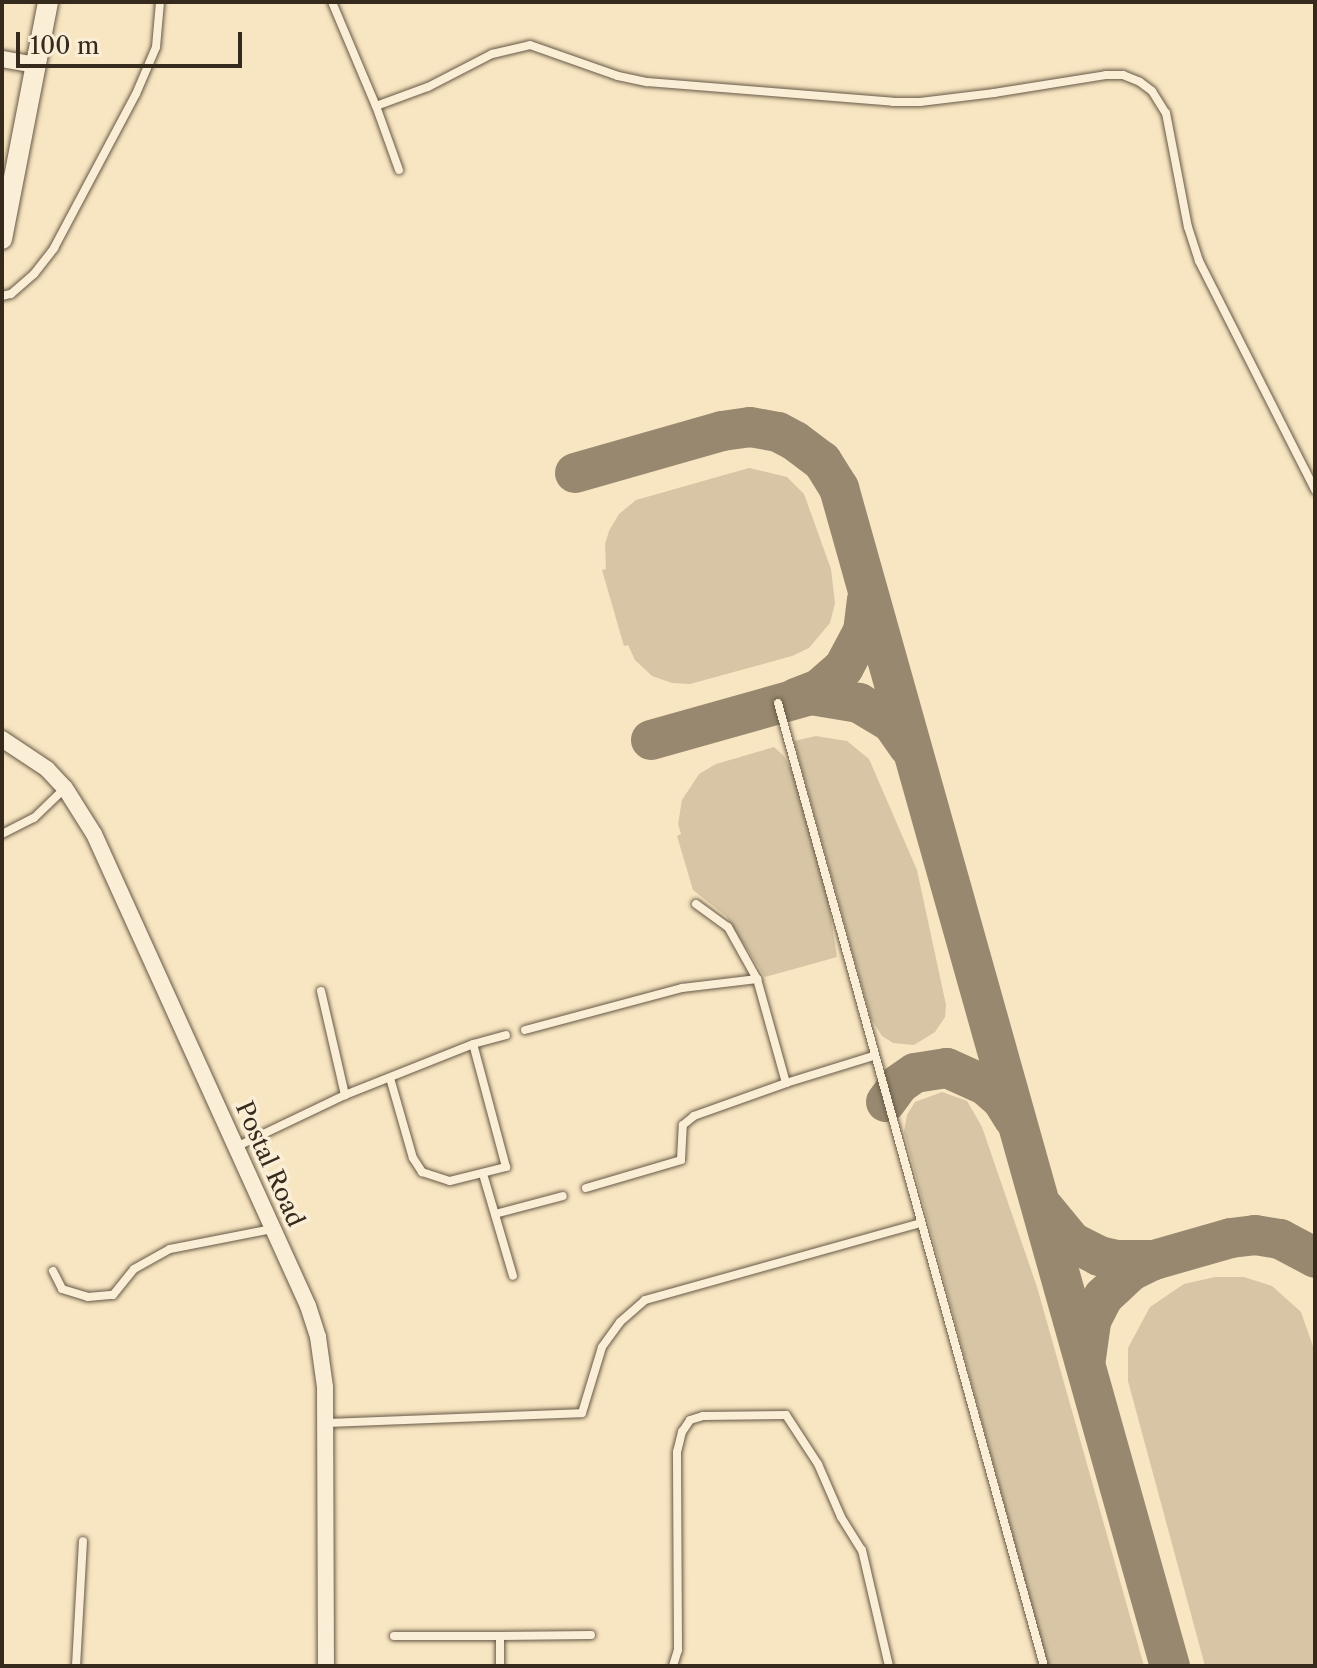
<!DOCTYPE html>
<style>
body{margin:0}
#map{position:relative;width:1317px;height:1668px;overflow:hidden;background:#f8e5c1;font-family:"Libre Caslon Text",serif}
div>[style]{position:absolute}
.green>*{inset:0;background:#d7c5a5}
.taxiway>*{height:40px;margin:-20px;padding:0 20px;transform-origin:20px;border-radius:20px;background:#97886f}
.roads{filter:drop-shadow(0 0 2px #665946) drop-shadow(0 0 2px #665946)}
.service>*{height:8px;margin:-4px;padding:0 4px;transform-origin:4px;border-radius:4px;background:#faeed7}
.minor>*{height:16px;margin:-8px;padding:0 8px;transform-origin:8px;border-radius:8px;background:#faeed7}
.tertiary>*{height:20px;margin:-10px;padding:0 10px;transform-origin:10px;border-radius:10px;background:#faeed7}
span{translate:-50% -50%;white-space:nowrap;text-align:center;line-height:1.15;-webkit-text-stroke:7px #faeed7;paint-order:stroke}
.street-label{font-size:24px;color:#362a1d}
.frame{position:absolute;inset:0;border:4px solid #362a1d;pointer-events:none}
.scale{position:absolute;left:16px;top:32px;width:226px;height:36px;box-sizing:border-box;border:4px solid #362a1d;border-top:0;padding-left:10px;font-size:24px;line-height:28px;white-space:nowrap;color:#362a1d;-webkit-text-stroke:6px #faeed7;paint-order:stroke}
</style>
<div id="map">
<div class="green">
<div style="clip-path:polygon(749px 468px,787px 477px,804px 494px,831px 569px,835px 603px,830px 623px,809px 648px,792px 656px,690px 684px,672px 683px,652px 676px,635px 660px,628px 645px,624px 646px,602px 570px,606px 569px,605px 544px,609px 531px,619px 514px,636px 500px)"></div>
<div style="clip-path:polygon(816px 736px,847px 741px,869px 759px,917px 870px,946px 1005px,945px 1017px,935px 1032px,914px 1045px,893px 1043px,882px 1036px,871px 1018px,794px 741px)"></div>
<div style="clip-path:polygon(774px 747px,784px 756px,795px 778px,827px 893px,837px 957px,765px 977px,726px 916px,693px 890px,677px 836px,681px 834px,678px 824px,682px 800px,699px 774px,716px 764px)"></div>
<div style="clip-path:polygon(942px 1092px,967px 1101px,982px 1127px,1037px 1287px,1144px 1666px,1048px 1666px,904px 1132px,907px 1115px,915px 1102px)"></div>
<div style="clip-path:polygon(1215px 1277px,1244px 1277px,1272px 1286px,1301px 1312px,1315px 1352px,1315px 1666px,1205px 1666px,1128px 1381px,1128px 1348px,1150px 1307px,1184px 1284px)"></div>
</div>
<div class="taxiway">
<div style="left:575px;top:473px;width:153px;rotate:-15.9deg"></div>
<div style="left:722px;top:431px;width:28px;rotate:-8deg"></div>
<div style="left:750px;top:427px;width:28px;rotate:10deg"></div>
<div style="left:778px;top:432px;width:19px;rotate:28deg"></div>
<div style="left:795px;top:441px;width:34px;rotate:37deg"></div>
<div style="left:822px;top:461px;width:32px;rotate:58deg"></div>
<div style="left:839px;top:488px;width:1224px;rotate:74.31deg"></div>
<div style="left:796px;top:698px;width:25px;rotate:-21deg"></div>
<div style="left:819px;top:689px;width:33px;rotate:-41deg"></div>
<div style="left:844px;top:667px;width:40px;rotate:-62deg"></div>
<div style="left:863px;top:632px;width:33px;rotate:-83deg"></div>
<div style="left:651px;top:740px;width:166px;rotate:-15.7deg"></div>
<div style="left:811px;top:695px;width:49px;rotate:9.5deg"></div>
<div style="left:859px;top:703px;width:39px;rotate:31deg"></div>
<div style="left:892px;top:723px;width:29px;rotate:55deg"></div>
<div style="left:886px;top:1102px;width:22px;rotate:-54deg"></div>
<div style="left:899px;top:1084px;width:19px;rotate:-35deg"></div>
<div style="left:915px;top:1073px;width:32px;rotate:-9deg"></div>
<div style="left:947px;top:1068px;width:42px;rotate:24.1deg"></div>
<div style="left:985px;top:1085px;width:23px;rotate:41deg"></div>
<div style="left:1002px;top:1100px;width:22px;rotate:58deg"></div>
<div style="left:1044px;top:1208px;width:44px;rotate:50.5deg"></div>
<div style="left:1072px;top:1242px;width:30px;rotate:27deg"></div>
<div style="left:1099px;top:1256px;width:18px;rotate:13deg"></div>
<div style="left:1117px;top:1260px;width:37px"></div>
<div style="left:1154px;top:1260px;width:80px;rotate:-15.9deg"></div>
<div style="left:1231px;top:1238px;width:24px;rotate:-7deg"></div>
<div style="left:1255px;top:1235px;width:25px;rotate:9deg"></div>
<div style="left:1280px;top:1239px;width:40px;rotate:28deg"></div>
<div style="left:1086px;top:1358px;width:37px;rotate:-82deg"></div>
<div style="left:1091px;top:1321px;width:27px;rotate:-63deg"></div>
<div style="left:1103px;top:1297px;width:38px;rotate:-43deg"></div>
<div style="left:1131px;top:1271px;width:25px;rotate:-26deg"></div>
</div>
<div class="roads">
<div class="service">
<div style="left:332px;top:2px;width:113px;rotate:67.1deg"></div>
<div style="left:376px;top:106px;width:55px;rotate:-20.1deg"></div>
<div style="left:428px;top:87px;width:72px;rotate:-27.3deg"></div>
<div style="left:492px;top:54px;width:39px;rotate:-13deg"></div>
<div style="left:530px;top:45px;width:93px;rotate:19.4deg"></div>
<div style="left:618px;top:76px;width:30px;rotate:12deg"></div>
<div style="left:647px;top:82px;width:247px;rotate:4.6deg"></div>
<div style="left:893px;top:102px;width:27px"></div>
<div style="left:920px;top:102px;width:75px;rotate:-6.9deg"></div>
<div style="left:994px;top:93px;width:113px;rotate:-9.1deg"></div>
<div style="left:1106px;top:75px;width:17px"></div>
<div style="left:1123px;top:75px;width:18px;rotate:22deg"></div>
<div style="left:1140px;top:82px;width:15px;rotate:37deg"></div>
<div style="left:1152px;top:91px;width:26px;rotate:58deg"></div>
<div style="left:1166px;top:113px;width:116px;rotate:79.1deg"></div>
<div style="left:1188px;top:227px;width:36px;rotate:72deg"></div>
<div style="left:1199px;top:261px;width:257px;rotate:63.1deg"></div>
<div style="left:376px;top:106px;width:68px;rotate:70.2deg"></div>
<div style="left:2px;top:296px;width:9px;rotate:-13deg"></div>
<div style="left:11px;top:294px;width:30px;rotate:-41deg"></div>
<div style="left:34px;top:274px;width:33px;rotate:-52deg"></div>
<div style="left:54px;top:248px;width:174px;rotate:-62deg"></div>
<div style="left:136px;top:94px;width:51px;rotate:-66.9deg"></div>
<div style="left:156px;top:47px;width:45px;rotate:-84.9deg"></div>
<div style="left:778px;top:703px;width:999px;rotate:74.56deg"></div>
<div style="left:2px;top:834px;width:36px;rotate:-27deg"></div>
<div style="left:34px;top:818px;width:43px;rotate:-44.1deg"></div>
<div style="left:696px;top:904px;width:39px;rotate:36deg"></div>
<div style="left:728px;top:927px;width:60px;rotate:60.9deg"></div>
<div style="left:321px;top:991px;width:107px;rotate:77deg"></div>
<div style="left:525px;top:1030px;width:163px;rotate:-15deg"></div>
<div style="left:682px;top:988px;width:76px;rotate:-6.8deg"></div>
<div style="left:757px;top:979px;width:108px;rotate:74.4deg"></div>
<div style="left:786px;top:1083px;width:91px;rotate:-17.2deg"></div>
<div style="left:390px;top:1078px;width:83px;rotate:74deg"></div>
<div style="left:413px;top:1158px;width:17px;rotate:57deg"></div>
<div style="left:422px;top:1172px;width:29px;rotate:18deg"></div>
<div style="left:450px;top:1181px;width:58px;rotate:-14deg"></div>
<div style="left:506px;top:1167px;width:127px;rotate:-105deg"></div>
<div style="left:236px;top:1147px;width:121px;rotate:-25.5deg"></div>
<div style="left:345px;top:1095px;width:138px;rotate:-21.7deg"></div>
<div style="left:473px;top:1044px;width:34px;rotate:-15deg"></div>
<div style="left:483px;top:1174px;width:106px;rotate:73.6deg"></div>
<div style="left:586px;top:1188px;width:99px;rotate:-16.4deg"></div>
<div style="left:681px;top:1160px;width:35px;rotate:-87deg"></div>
<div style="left:683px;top:1125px;width:14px;rotate:-39deg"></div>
<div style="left:694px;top:1116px;width:98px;rotate:-19.7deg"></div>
<div style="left:495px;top:1214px;width:70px;rotate:-14.8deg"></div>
<div style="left:53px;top:1271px;width:20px;rotate:63deg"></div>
<div style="left:62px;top:1289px;width:27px;rotate:17deg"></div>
<div style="left:88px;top:1297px;width:25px;rotate:-5deg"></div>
<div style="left:113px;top:1295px;width:33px;rotate:-51deg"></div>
<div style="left:134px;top:1269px;width:41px;rotate:-29.1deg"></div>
<div style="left:170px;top:1249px;width:104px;rotate:-11.1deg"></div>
<div style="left:325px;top:1423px;width:257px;rotate:-2.2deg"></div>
<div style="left:582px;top:1413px;width:69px;rotate:-73.1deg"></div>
<div style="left:602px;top:1347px;width:31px;rotate:-54deg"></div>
<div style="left:620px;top:1322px;width:33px;rotate:-41deg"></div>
<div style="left:645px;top:1300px;width:286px;rotate:-15.6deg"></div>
<div style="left:394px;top:1636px;width:106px"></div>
<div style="left:76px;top:1666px;width:125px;rotate:-86.8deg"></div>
<div style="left:500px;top:1666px;width:30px;rotate:-90deg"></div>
<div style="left:500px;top:1636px;width:91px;rotate:-0.6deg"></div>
<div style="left:673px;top:1666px;width:17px;rotate:-73deg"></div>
<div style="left:678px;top:1650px;width:198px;rotate:-90.3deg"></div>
<div style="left:677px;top:1452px;width:21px;rotate:-76deg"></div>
<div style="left:682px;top:1432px;width:14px;rotate:-56deg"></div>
<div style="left:690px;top:1420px;width:14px;rotate:-17deg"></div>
<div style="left:703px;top:1416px;width:83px;rotate:-0.7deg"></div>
<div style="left:786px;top:1415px;width:59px;rotate:56.9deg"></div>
<div style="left:818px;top:1464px;width:58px;rotate:66.5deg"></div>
<div style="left:841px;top:1517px;width:39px;rotate:58deg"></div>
<div style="left:862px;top:1550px;width:119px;rotate:76.9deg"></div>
</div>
<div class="minor">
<div style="left:2px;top:59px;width:35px;rotate:10deg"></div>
<div style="left:2px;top:739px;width:54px;rotate:33.7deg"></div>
<div style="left:47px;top:769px;width:26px;rotate:47deg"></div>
<div style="left:65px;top:788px;width:54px;rotate:57.8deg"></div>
<div style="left:94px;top:834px;width:518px;rotate:65.61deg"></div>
<div style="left:308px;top:1306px;width:33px;rotate:72deg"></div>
<div style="left:318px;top:1337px;width:50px;rotate:82deg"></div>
<div style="left:325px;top:1387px;width:279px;rotate:89.8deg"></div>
</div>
<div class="tertiary">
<div style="left:2px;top:239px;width:241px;rotate:-79deg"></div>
</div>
</div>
<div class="street-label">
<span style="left:270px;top:1164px;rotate:66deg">Postal Road</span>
</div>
<div class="frame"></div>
<div class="scale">100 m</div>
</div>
